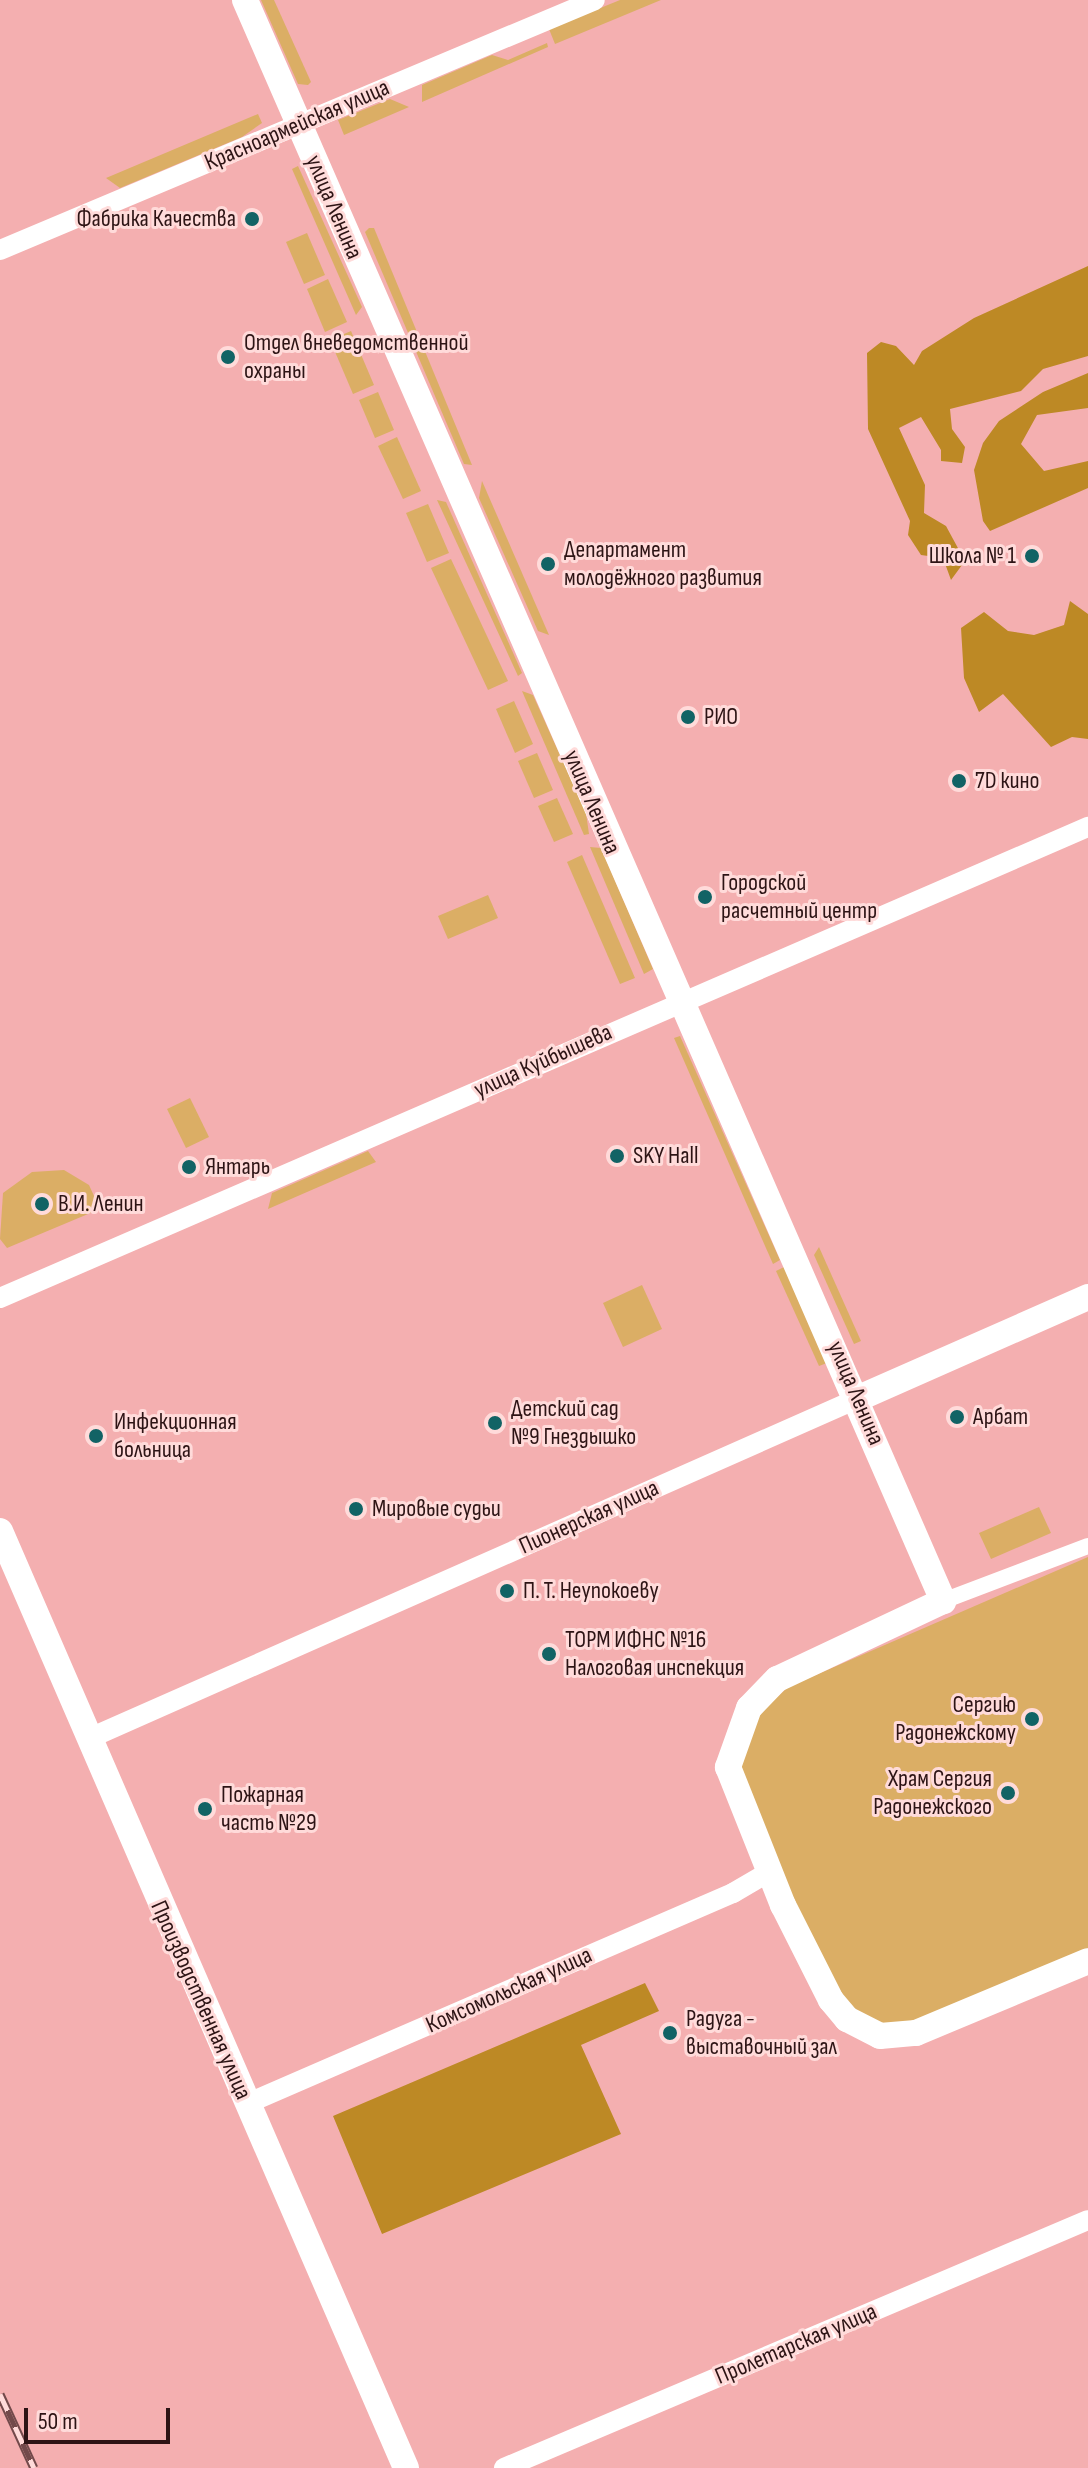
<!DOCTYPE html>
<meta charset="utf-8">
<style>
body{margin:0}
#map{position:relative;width:1088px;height:2468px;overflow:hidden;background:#f4afb0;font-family:"Sofia Sans Condensed",sans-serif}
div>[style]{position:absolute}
.green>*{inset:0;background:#dbae65}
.forest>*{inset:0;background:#bd8925}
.pedestrian>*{height:16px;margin:-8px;padding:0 8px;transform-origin:8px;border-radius:8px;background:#fff}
.minor>*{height:20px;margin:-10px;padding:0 10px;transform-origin:10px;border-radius:10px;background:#fff}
.tertiary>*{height:26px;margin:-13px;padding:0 13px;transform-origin:13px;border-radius:13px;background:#fff}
.rail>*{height:9px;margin-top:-4.5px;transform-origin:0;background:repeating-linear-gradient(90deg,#ffdbda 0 18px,#724a4b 0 36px);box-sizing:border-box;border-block:2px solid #724a4b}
.dots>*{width:22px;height:22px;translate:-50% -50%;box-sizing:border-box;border:4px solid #ffdbda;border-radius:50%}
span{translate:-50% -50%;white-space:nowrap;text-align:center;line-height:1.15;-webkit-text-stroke:6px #ffdbda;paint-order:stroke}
.street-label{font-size:24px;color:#2d1415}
.poi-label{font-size:24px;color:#2d1415}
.right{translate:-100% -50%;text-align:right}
.left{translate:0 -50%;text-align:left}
.scale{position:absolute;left:24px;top:2408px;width:146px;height:36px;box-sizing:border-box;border:4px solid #2d1415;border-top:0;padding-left:10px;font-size:24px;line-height:28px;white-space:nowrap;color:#2d1415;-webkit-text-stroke:6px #ffdbda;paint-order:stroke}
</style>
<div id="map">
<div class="green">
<div style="clip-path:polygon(261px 0,274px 0,311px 82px,308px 85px,298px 84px)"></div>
<div style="clip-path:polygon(620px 0,661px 0,555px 44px,549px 29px)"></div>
<div style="clip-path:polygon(547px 43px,548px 47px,422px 102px,422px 85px,492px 55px,508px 60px)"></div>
<div style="clip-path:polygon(390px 99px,409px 107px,344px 135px,338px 120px)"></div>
<div style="clip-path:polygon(258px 114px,262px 123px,242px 137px,120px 188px,106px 178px)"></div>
<div style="clip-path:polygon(298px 166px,362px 307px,356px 315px,292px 169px)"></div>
<div style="clip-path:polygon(369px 228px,374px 228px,472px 465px,464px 464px,365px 232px)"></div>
<div style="clip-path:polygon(307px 233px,325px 275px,304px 284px,286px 242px)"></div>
<div style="clip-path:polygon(328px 279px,347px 322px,325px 332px,307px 289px)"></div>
<div style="clip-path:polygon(351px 331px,374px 385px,353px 394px,330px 340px)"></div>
<div style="clip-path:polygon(378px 392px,394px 430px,375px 438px,359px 400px)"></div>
<div style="clip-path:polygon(397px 437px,421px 491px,403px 499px,378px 446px)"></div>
<div style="clip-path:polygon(482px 481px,549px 635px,538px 631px,479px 498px)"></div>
<div style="clip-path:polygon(437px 500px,446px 502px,522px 673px,518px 676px)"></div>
<div style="clip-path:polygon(428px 504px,449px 553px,427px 562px,406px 513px)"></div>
<div style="clip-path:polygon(451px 559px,508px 681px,488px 690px,431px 568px)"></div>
<div style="clip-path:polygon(522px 691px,533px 695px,586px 813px,589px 834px,584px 835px)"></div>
<div style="clip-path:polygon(514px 701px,533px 744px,515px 753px,496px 709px)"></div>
<div style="clip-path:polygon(537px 753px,553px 790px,534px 798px,518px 761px)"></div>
<div style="clip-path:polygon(557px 798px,573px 834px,554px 842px,538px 806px)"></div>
<div style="clip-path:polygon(590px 847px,601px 848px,653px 969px,644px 974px)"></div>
<div style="clip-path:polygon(582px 855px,635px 978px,620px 984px,567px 862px)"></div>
<div style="clip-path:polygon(488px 895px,498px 918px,448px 939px,438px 916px)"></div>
<div style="clip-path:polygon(680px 1036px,780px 1260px,773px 1264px,674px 1038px)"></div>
<div style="clip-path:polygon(190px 1098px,209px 1137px,186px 1148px,167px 1109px)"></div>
<div style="clip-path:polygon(368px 1151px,376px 1162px,268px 1209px,272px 1193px)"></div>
<div style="clip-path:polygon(64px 1170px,89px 1185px,100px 1209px,7px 1248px,0 1239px,3px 1193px,32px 1172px)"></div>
<div style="clip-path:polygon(819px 1247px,861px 1341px,854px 1344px,814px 1255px)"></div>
<div style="clip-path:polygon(784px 1267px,827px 1363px,819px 1366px,776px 1271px)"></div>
<div style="clip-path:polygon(642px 1285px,662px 1329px,623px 1347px,603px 1303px)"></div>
<div style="clip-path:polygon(1039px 1507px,1051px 1533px,991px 1559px,979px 1533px)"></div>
<div style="clip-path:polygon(1088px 1557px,1088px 1948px,916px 2023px,881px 2025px,854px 2014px,822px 1968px,741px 1773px,741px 1749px,752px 1720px,788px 1687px)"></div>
</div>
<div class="forest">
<div style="clip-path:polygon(1088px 266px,1088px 356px,1043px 369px,1021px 391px,950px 409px,952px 429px,965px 447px,962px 463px,941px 461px,941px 450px,921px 417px,899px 428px,925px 485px,924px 513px,946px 526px,959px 550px,962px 565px,951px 580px,943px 558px,921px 555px,908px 535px,910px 521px,868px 429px,867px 353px,881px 342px,896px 346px,914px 365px,922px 351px,974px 318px)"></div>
<div style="clip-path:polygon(1088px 373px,1088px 408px,1037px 415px,1021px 444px,1044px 471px,1088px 461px,1088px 488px,990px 531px,983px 521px,974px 470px,983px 443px,999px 421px,1043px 392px)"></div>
<div style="clip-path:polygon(1070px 601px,1088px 614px,1088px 739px,1072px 737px,1051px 747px,1003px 694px,979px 712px,964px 678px,961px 628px,984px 612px,1008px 631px,1034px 635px,1064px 625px)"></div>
<div style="clip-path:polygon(645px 1983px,659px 2011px,581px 2045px,621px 2134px,382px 2234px,333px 2116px)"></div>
</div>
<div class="pedestrian">
<div style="left:943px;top:1601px;width:155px;rotate:-20.8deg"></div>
</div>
<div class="minor">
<div style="left:0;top:250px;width:645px;rotate:-22.79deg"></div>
<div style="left:0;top:1298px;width:1186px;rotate:-23.41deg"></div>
<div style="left:90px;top:1738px;width:841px;rotate:-23.85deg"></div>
<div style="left:246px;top:2104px;width:531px;rotate:-23.43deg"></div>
<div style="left:733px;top:1893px;width:42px;rotate:-30.3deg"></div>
<div style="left:504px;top:2468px;width:634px;rotate:-23.01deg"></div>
</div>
<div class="tertiary">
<div style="left:245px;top:0;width:1747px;rotate:66.44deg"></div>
<div style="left:943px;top:1601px;width:183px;rotate:154.8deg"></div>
<div style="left:777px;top:1679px;width:40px;rotate:134deg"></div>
<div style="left:749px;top:1708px;width:63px;rotate:109.6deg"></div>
<div style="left:728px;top:1767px;width:149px;rotate:68.3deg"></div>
<div style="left:783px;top:1905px;width:106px;rotate:63.2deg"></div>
<div style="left:831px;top:2000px;width:25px;rotate:50deg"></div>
<div style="left:847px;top:2019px;width:37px;rotate:27deg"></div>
<div style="left:880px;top:2036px;width:36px;rotate:-5deg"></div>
<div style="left:916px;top:2033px;width:186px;rotate:-22.7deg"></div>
<div style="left:859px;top:1398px;width:250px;rotate:-23.8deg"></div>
<div style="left:0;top:1531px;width:1021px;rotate:66.57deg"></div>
</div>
<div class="rail">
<div style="left:0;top:2394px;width:81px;rotate:65.3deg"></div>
</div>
<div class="dots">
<div style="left:252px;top:219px;background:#126365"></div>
<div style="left:228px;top:357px;background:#126365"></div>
<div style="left:1032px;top:556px;background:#126365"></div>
<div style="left:548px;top:564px;background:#126365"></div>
<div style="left:688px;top:717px;background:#126365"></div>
<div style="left:959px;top:781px;background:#126365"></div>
<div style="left:705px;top:897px;background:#126365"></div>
<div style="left:617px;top:1156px;background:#126365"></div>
<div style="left:189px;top:1167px;background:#126365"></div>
<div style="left:42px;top:1204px;background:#126365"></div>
<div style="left:957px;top:1417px;background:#126365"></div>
<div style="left:495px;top:1423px;background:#126365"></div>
<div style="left:96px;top:1436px;background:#126365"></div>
<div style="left:356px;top:1509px;background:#126365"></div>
<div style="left:507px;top:1591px;background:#126365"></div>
<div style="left:549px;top:1654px;background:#126365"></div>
<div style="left:1032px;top:1719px;background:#126365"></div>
<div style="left:1008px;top:1793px;background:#126365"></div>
<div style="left:205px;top:1809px;background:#126365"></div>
<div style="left:670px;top:2033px;background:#126365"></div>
</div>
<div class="street-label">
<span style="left:297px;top:125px;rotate:-23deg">Красноармейская улица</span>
<span style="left:334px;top:207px;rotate:67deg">улица Ленина</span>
<span style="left:592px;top:802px;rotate:67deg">улица Ленина</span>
<span style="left:543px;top:1061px;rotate:-24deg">улица Куйбышева</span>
<span style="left:856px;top:1393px;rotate:67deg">улица Ленина</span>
<span style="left:589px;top:1517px;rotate:-24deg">Пионерская улица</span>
<span style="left:509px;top:1990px;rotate:-24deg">Комсомольская улица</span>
<span style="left:201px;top:2000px;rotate:66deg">Производственная улица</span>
<span style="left:796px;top:2344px;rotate:-23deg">Пролетарская улица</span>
</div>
<div class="poi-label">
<span class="right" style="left:236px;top:219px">Фабрика Качества</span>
<span class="left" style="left:244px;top:357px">Отдел вневедомственной<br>охраны</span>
<span class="left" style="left:564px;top:564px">Департамент<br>молодёжного развития</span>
<span class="right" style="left:1016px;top:556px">Школа № 1</span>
<span class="left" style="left:704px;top:717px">РИО</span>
<span class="left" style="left:975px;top:781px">7D кино</span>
<span class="left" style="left:721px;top:897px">Городской<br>расчетный центр</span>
<span class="left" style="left:633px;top:1156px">SKY Hall</span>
<span class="left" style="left:205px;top:1167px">Янтарь</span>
<span class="left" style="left:58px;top:1204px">В.И. Ленин</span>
<span class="left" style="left:511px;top:1423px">Детский сад<br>№9 Гнездышко</span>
<span class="left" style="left:973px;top:1417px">Арбат</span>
<span class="left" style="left:114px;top:1436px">Инфекционная<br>больница</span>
<span class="left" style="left:372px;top:1509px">Мировые судьи</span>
<span class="left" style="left:523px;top:1591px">П. Т. Неупокоеву</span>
<span class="left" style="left:565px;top:1654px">ТОРМ ИФНС №16<br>Налоговая инспекция</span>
<span class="right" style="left:1016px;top:1719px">Сергию<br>Радонежскому</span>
<span class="right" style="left:992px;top:1793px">Храм Сергия<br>Радонежского</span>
<span class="left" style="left:221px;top:1809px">Пожарная<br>часть №29</span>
<span class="left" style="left:686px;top:2033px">Радуга -<br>выставочный зал</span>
</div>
<div class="scale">50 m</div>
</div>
